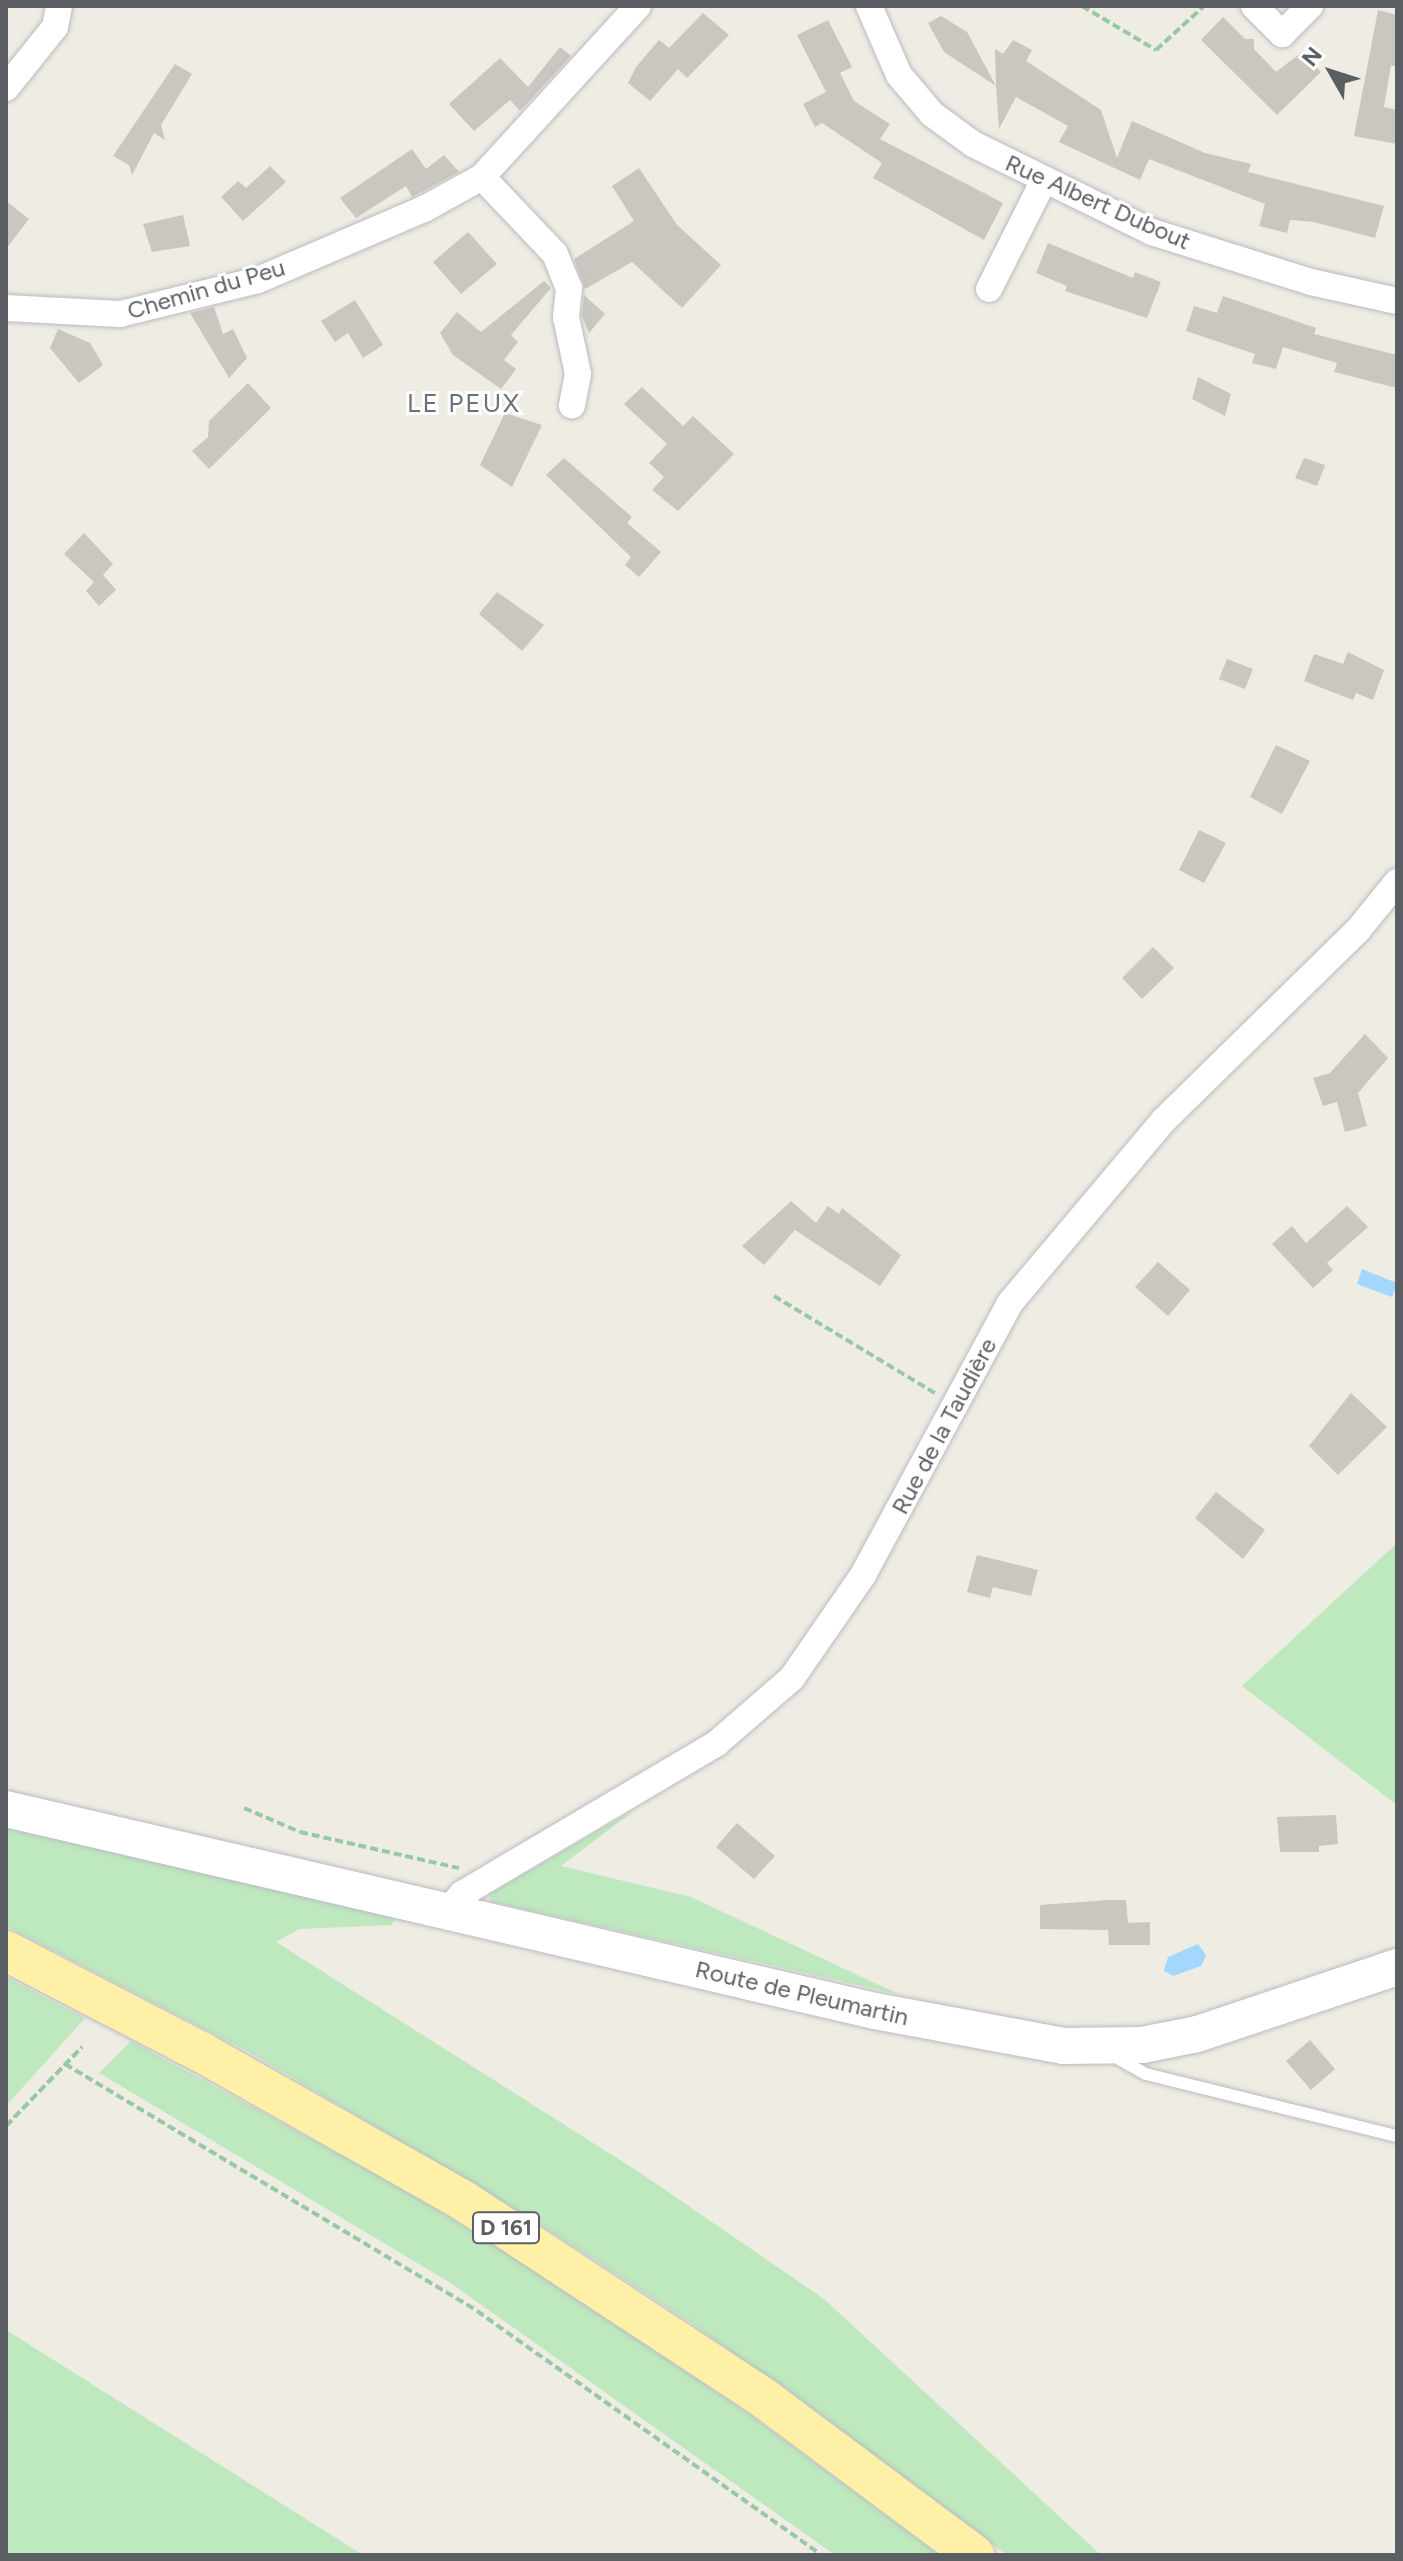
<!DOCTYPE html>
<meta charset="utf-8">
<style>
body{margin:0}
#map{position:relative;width:1403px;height:2561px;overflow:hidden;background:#efece3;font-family:Figtree,sans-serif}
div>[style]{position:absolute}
.green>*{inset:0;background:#bee8be}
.water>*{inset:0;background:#a2d7ff}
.building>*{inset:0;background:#cac6c0}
.path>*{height:4px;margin-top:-2px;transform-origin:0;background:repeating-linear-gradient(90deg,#96c9a4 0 8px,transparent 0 12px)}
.roads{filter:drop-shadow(0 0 2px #b8bbc0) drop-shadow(0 0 2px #b8bbc0)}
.service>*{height:12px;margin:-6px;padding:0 6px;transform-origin:6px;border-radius:6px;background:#fff}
.minor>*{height:26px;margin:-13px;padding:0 13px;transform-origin:13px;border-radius:13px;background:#fff}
.secondary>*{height:36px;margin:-18px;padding:0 18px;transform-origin:18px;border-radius:18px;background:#fff}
.primary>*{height:40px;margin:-20px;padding:0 20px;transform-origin:20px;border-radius:20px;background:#fff0a7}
span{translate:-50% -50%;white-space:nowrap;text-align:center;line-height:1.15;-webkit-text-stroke:6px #fff;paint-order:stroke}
.shield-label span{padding:2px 6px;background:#fff;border:2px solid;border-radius:6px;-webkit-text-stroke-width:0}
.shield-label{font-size:22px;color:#5b5f64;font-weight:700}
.street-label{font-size:24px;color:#5b5f64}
.neighbourhood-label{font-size:26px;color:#6c7176;letter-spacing:2px}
.frame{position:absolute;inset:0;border:8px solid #5b5f64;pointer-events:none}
.north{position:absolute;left:1291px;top:32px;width:80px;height:80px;-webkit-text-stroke:6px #fff;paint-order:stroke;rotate:309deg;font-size:22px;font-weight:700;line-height:32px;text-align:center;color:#5b5f64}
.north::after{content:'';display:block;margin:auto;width:28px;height:36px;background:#5b5f64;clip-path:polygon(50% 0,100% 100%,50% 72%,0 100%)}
</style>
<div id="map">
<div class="green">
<div style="clip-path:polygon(1397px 1543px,1397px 1805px,1242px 1686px)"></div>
<div style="clip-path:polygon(636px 1809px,561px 1866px,691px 1897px,898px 1994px,491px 1902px,489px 1894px)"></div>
<div style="clip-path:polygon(6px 1828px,395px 1914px,392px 1925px,299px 1929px,276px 1942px,642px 2174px,824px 2299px,1101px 2555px,1007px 2555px,693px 2324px,541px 2225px,251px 2053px,6px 1926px)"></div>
<div style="clip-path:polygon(6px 1977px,85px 2018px,6px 2106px)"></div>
<div style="clip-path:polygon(131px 2041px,405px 2190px,541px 2274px,749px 2414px,940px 2555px,835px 2555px,449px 2282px,99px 2073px)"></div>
<div style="clip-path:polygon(6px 2330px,363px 2555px,6px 2555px)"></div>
</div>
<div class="water">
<div style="clip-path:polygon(1362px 1269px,1397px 1283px,1392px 1297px,1357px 1284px)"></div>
<div style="clip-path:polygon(1198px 1944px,1206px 1955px,1201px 1966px,1173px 1976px,1164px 1971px,1168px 1957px)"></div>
</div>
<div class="building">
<div style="clip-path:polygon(1378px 10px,1397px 15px,1397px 67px,1391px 65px,1384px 107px,1397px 110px,1397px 144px,1354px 136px)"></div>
<div style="clip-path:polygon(703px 13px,729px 35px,687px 78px,678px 69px,650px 101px,628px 83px,636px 67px,659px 40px,669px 48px)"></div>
<div style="clip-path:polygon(941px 16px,967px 32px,996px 86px,995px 49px,1003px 54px,1013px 40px,1032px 50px,1026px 61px,1101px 110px,1117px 158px,1132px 121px,1205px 153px,1251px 164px,1248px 172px,1384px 206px,1375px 238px,1314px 222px,1290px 220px,1287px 233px,1259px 226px,1265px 204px,1149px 159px,1140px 180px,1059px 142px,1068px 126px,1016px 97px,999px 129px,996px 86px,944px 52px,928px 23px)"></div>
<div style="clip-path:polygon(1223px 17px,1245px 39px,1254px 39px,1254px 49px,1276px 72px,1302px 52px,1321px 72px,1277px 115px,1201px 40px)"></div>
<div style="clip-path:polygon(828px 20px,852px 67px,840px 73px,854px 101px,890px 124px,880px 139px,1003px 203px,984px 240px,873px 178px,882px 163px,822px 123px,815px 127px,803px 104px,826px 92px,797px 35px)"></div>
<div style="clip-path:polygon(560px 47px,571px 56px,520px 111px,510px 100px,474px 131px,449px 104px,500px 58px,528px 87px)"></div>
<div style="clip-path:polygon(175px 64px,192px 74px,161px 125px,165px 140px,154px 133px,132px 175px,129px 165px,113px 156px)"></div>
<div style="clip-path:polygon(412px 149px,426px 169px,444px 155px,459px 172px,412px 197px,406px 186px,356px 218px,340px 198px)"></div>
<div style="clip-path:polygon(270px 166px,286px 182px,243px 221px,221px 197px,238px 181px,246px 188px)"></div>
<div style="clip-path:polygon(639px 168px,677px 225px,721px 265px,682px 308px,632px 262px,585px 289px,574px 259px,634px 221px,612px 186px)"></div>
<div style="clip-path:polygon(6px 201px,29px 219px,6px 249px)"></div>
<div style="clip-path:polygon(183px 215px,190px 246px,152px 252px,143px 224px)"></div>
<div style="clip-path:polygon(468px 232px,497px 264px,461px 294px,433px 262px)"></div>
<div style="clip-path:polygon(1048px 243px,1133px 278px,1135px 272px,1161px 282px,1147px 318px,1065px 291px,1067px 286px,1036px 273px)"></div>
<div style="clip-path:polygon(544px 281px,551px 288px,511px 335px,518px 342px,504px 360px,516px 369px,501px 389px,453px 355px,440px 333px,457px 312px,481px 332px)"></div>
<div style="clip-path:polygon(584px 295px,605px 314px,589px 333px,582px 316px)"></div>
<div style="clip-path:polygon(1223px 296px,1316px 328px,1314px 334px,1397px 355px,1397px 388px,1334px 372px,1337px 363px,1283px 347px,1276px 369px,1252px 363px,1255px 354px,1186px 331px,1194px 306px,1217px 313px)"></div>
<div style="clip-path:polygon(355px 300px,383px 345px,363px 358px,348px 333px,335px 342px,321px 321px)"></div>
<div style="clip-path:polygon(214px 307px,223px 334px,233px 329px,247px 358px,229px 378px,190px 313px)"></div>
<div style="clip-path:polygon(58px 329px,90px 343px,103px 365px,79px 383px,50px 348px)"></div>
<div style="clip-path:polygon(1198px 377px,1231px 394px,1225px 416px,1192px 399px)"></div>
<div style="clip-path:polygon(248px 383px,271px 408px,209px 469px,192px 451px,208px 437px,209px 421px)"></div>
<div style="clip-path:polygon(642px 387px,683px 426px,693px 416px,734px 454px,678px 511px,652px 490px,664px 477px,649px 463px,667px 444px,624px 404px)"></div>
<div style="clip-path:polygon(505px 413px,542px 425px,512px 487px,480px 465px)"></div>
<div style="clip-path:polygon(564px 458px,632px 517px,627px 523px,661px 552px,639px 577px,625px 565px,631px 557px,546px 475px)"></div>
<div style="clip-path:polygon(1304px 458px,1325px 465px,1317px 486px,1295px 478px)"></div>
<div style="clip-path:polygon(84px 533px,113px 564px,103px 575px,116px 590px,99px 606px,86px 591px,94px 582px,64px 554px)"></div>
<div style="clip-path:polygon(497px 592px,544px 625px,522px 651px,479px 614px)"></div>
<div style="clip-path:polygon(1348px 652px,1384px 670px,1373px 700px,1356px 693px,1353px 700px,1304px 681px,1314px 654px,1343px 664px)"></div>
<div style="clip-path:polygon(1227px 659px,1253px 669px,1245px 689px,1219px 679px)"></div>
<div style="clip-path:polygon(1276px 745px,1310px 761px,1282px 814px,1250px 797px)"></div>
<div style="clip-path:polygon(1199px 830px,1226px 843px,1204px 883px,1179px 870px)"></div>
<div style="clip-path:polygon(1153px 947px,1174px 968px,1142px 999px,1122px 978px)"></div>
<div style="clip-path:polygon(1365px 1034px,1388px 1058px,1358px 1093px,1367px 1126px,1345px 1132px,1337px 1102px,1323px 1106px,1313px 1078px,1330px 1073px)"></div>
<div style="clip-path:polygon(791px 1201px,816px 1223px,828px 1206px,839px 1214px,842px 1208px,901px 1255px,880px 1286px,795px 1230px,764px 1265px,742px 1246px)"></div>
<div style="clip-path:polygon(1347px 1206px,1368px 1227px,1327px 1263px,1333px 1270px,1313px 1288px,1272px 1244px,1292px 1226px,1306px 1243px)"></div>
<div style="clip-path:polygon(1158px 1262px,1190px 1290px,1168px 1316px,1135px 1287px)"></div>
<div style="clip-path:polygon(1351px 1393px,1387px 1427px,1338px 1475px,1309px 1446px)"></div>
<div style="clip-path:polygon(1216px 1492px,1265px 1530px,1243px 1559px,1195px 1518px)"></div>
<div style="clip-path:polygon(977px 1555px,1038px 1570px,1031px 1596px,993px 1587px,990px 1598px,967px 1592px)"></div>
<div style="clip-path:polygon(1336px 1815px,1338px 1844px,1319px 1846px,1319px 1852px,1280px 1852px,1277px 1817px)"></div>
<div style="clip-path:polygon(737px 1823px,775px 1856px,754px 1879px,716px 1847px)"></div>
<div style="clip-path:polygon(1109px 1900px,1126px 1900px,1128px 1923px,1150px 1922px,1150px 1945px,1109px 1945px,1108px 1930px,1040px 1929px,1040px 1905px)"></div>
<div style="clip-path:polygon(1310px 2040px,1335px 2069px,1311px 2090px,1286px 2061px)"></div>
</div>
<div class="path">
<div style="left:1082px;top:6px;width:86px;rotate:30.7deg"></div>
<div style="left:1156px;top:50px;width:65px;rotate:-42.5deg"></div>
<div style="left:774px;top:1296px;width:188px;rotate:31.1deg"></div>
<div style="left:244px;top:1808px;width:61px;rotate:23.2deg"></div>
<div style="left:300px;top:1832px;width:163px;rotate:12.8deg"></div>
<div style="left:65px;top:2064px;width:480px;rotate:30.9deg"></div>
<div style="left:477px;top:2311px;width:422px;rotate:35.3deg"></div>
<div style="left:6px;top:2126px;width:110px;rotate:-46.1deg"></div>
</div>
<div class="roads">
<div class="service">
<div style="left:1110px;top:2054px;width:41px;rotate:29.1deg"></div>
<div style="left:1146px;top:2074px;width:259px;rotate:13.9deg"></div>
</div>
<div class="minor">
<div style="left:869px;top:6px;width:75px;rotate:66.5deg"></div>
<div style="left:899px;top:75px;width:51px;rotate:49.8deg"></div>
<div style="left:932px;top:114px;width:51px;rotate:36.2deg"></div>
<div style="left:973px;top:144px;width:199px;rotate:26.2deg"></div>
<div style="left:1152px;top:232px;width:167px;rotate:17.5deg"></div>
<div style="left:1311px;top:282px;width:88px;rotate:12.5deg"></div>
<div style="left:1254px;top:6px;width:40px;rotate:45deg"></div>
<div style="left:1282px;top:34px;width:40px;rotate:-45deg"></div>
<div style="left:6px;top:88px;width:78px;rotate:-51.2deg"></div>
<div style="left:55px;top:27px;width:21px;rotate:-79deg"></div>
<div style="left:482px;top:177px;width:106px;rotate:46.5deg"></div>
<div style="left:555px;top:254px;width:37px;rotate:68deg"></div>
<div style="left:569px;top:288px;width:29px;rotate:96deg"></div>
<div style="left:566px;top:317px;width:58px;rotate:78.1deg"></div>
<div style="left:578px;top:374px;width:32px;rotate:101deg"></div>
<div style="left:989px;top:289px;width:120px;rotate:-63.2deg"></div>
<div style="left:6px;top:308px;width:114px;rotate:3deg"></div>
<div style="left:120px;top:314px;width:142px;rotate:-13.8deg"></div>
<div style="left:258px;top:280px;width:181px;rotate:-23.2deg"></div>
<div style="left:424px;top:209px;width:66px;rotate:-28.9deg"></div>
<div style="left:482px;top:177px;width:231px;rotate:-47.6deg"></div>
<div style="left:448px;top:1911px;width:22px;rotate:-51deg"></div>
<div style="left:462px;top:1894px;width:296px;rotate:-30.6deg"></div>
<div style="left:717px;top:1743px;width:99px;rotate:-40.9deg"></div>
<div style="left:792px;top:1678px;width:125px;rotate:-55.4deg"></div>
<div style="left:863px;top:1575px;width:309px;rotate:-61.6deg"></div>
<div style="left:1010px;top:1303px;width:239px;rotate:-49.9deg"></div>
<div style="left:1164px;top:1120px;width:272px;rotate:-44.4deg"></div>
<div style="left:1358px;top:930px;width:62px;rotate:-50.9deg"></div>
</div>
<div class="secondary">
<div style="left:6px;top:1809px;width:892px;rotate:13.09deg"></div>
<div style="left:875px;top:2011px;width:192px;rotate:10.5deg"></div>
<div style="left:1064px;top:2046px;width:78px;rotate:-0.7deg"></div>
<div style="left:1142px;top:2045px;width:56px;rotate:-11.3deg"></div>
<div style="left:1197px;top:2034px;width:211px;rotate:-18.5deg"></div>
</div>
<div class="primary">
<div style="left:6px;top:1951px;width:220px;rotate:27.4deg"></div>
<div style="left:201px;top:2052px;width:302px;rotate:29.5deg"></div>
<div style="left:464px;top:2201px;width:360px;rotate:33.3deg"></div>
<div style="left:765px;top:2399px;width:261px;rotate:36.7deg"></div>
</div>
</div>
<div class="shield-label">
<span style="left:506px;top:2228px">D 161</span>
</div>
<div class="street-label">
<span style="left:1098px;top:202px;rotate:24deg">Rue Albert Dubout</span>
<span style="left:206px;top:289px;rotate:-16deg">Chemin du Peu</span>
<span style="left:944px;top:1426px;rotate:-62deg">Rue de la Taudière</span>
<span style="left:802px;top:1993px;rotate:13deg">Route de Pleumartin</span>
</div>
<div class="neighbourhood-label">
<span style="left:464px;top:404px">LE PEUX</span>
</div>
<div class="frame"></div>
<div class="north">N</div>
</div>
